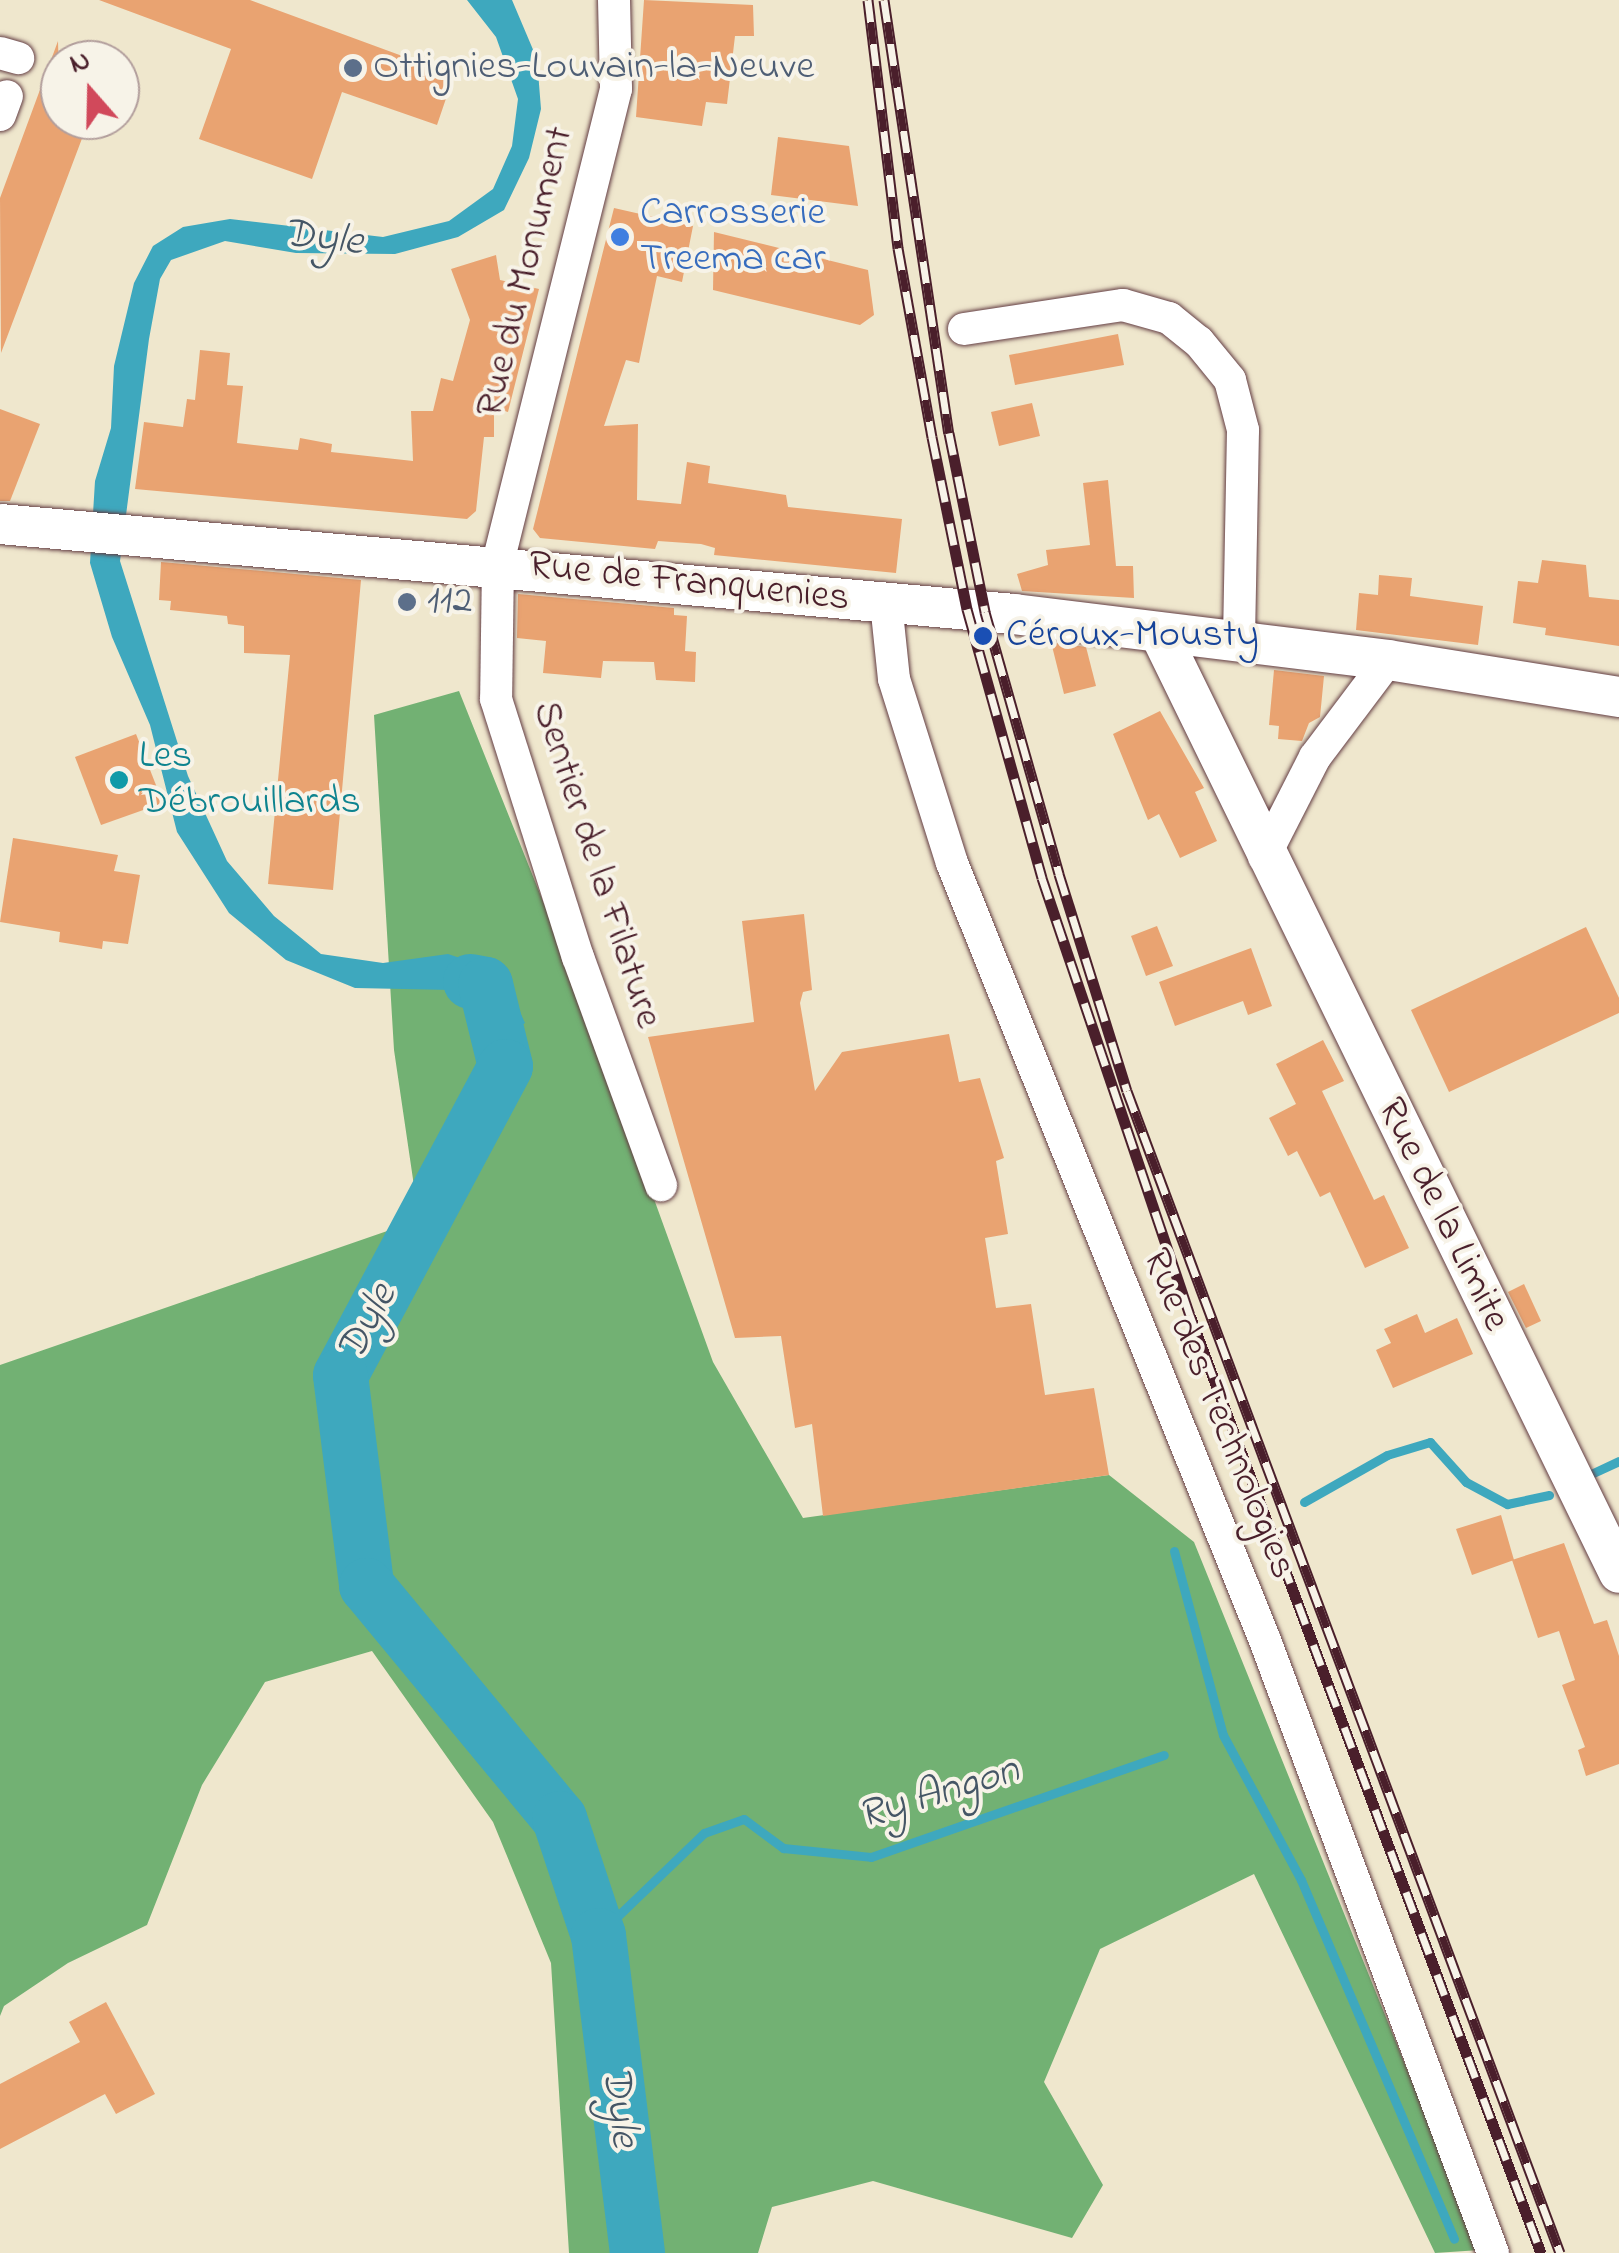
<!DOCTYPE html>
<meta charset="utf-8">
<style>
body{margin:0}
#map{position:relative;width:1619px;height:2253px;overflow:hidden;background:#efe7cd;font-family:"Indie Flower",sans-serif}
div>[style]{position:absolute}
.forest>*{inset:0;background:#72b173}
.water>*{inset:0;background:#3ea8be}
.stream>*{height:9px;margin:-4.5px;padding:0 4.5px;transform-origin:4.5px;border-radius:4.5px;background:#3ea8be}
.river>*{height:55px;margin:-27.5px;padding:0 27.5px;transform-origin:27.5px;border-radius:27.5px;background:#3ea8be}
.building>*{inset:0;background:#e9a371}
.roads{filter:drop-shadow(0 0 2px #633d43) drop-shadow(0 0 2px #633d43)}
.minor>*{height:32px;margin:-16px;padding:0 16px;transform-origin:16px;border-radius:16px;background:#fff}
.tertiary>*{height:40px;margin:-20px;padding:0 20px;transform-origin:20px;border-radius:20px;background:#fff}
.rail>*{height:11px;margin-top:-5.5px;transform-origin:0;background:repeating-linear-gradient(90deg,#f7f3e8 0 22px,#4a1f2b 0 44px);box-sizing:border-box;border-block:2px solid #4a1f2b}
.dots>*{width:28px;height:28px;translate:-50% -50%;box-sizing:border-box;border:5px solid #f7f3e8;border-radius:50%}
span{translate:-50% -50%;white-space:nowrap;text-align:center;line-height:1.15;-webkit-text-stroke:8px #f7f3e8;paint-order:stroke}
.service-label{font-size:40px;color:#4e5e75}
.left{translate:0 -50%;text-align:left}
.shop-label{font-size:40px;color:#366cbe}
.street-label{font-size:40px;color:#4a1f2b}
.transit-label{font-size:40px;color:#164399}
.culture-label{font-size:40px;color:#0d838f}
.water-label{font-size:42px;color:#455666;font-style:italic}
.north{position:absolute;left:40px;top:40px;width:100px;height:100px;box-sizing:border-box;background:#f7f3e8;border:2px solid #b29e9c;border-radius:50%;rotate:340deg;font-size:28px;font-weight:700;line-height:40px;text-align:center;color:#4a1f2b}
.north::after{content:'';display:block;margin:auto;width:35px;height:45px;background:#d1495b;clip-path:polygon(50% 0,100% 100%,50% 72%,0 100%)}
</style>
<div id="map">
<div class="forest">
<div style="clip-path:polygon(459px 691px,578px 989px,713px 1362px,803px 1518px,1109px 1475px,1194px 1542px,1480px 2250px,1435px 2253px,1254px 1874px,1100px 1949px,1044px 2082px,1103px 2185px,1072px 2238px,873px 2181px,772px 2207px,758px 2253px,569px 2253px,551px 1963px,493px 1822px,372px 1651px,265px 1682px,202px 1785px,147px 1925px,68px 1963px,4px 2006px,0 2016px,0 1365px,419px 1220px,394px 1050px,374px 715px)"></div>
</div>
<div class="water">
<div style="clip-path:polygon(467px 0,512px 0,537px 59px,541px 109px,529px 158px,504px 210px,458px 237px,395px 254px,296px 253px,225px 241px,171px 260px,160px 279px,149px 339px,120px 561px,188px 776px,227px 861px,274px 916px,321px 954px,383px 963px,448px 954px,502px 972px,525px 1023px,491px 1045px,480px 1002px,452px 990px,355px 988px,286px 960px,229px 913px,177px 832px,150px 725px,112px 637px,90px 563px,95px 481px,111px 428px,114px 366px,134px 283px,153px 246px,183px 227px,230px 219px,383px 237px,449px 221px,493px 189px,512px 146px,518px 99px,496px 37px)"></div>
</div>
<div class="stream">
<div style="left:1591px;top:1474px;width:31px;rotate:-25deg"></div>
<div style="left:1304px;top:1502px;width:95px;rotate:-29.5deg"></div>
<div style="left:1387px;top:1455px;width:45px;rotate:-16.8deg"></div>
<div style="left:1430px;top:1442px;width:54px;rotate:48deg"></div>
<div style="left:1466px;top:1482px;width:47px;rotate:28.2deg"></div>
<div style="left:1507px;top:1504px;width:43px;rotate:-12.1deg"></div>
<div style="left:1174px;top:1551px;width:190px;rotate:75.1deg"></div>
<div style="left:1223px;top:1735px;width:165px;rotate:61.7deg"></div>
<div style="left:1301px;top:1880px;width:390px;rotate:66.9deg"></div>
<div style="left:598px;top:1935px;width:147px;rotate:-43.9deg"></div>
<div style="left:704px;top:1833px;width:42px;rotate:-19.3deg"></div>
<div style="left:744px;top:1819px;width:49px;rotate:36.6deg"></div>
<div style="left:783px;top:1848px;width:88px;rotate:5.8deg"></div>
<div style="left:871px;top:1857px;width:310px;rotate:-19.2deg"></div>
</div>
<div class="river">
<div style="left:470px;top:981px;width:15px;rotate:11deg"></div>
<div style="left:485px;top:984px;width:84px;rotate:76.3deg"></div>
<div style="left:505px;top:1066px;width:350px;rotate:118.1deg"></div>
<div style="left:340px;top:1375px;width:212px;rotate:82.9deg"></div>
<div style="left:366px;top:1585px;width:303px;rotate:50.4deg"></div>
<div style="left:559px;top:1818px;width:123px;rotate:71.6deg"></div>
<div style="left:598px;top:1935px;width:320px;rotate:83deg"></div>
</div>
<div class="building">
<div style="clip-path:polygon(99px 0,250px 0,454px 75px,437px 125px,342px 92px,312px 179px,199px 139px,231px 49px)"></div>
<div style="clip-path:polygon(644px 0,753px 5px,754px 36px,735px 36px,727px 104px,706px 102px,702px 126px,636px 117px)"></div>
<div style="clip-path:polygon(58px 41px,60px 120px,89px 120px,1px 353px,0 198px)"></div>
<div style="clip-path:polygon(778px 137px,849px 146px,858px 206px,771px 195px)"></div>
<div style="clip-path:polygon(614px 208px,693px 226px,682px 282px,657px 276px,639px 363px,626px 360px,604px 426px,638px 424px,637px 500px,681px 504px,687px 462px,710px 466px,708px 483px,786px 495px,788px 507px,902px 519px,896px 573px,714px 555px,715px 548px,701px 544px,658px 541px,655px 549px,540px 538px,533px 529px)"></div>
<div style="clip-path:polygon(714px 232px,868px 270px,874px 315px,860px 325px,713px 290px)"></div>
<div style="clip-path:polygon(496px 255px,500px 280px,539px 289px,508px 412px,494px 408px,494px 437px,484px 437px,476px 511px,467px 519px,135px 489px,144px 422px,183px 427px,187px 399px,195px 400px,200px 350px,230px 353px,227px 385px,243px 386px,237px 443px,298px 450px,300px 438px,332px 444px,331px 452px,413px 461px,411px 411px,433px 411px,441px 378px,453px 381px,470px 320px,451px 269px)"></div>
<div style="clip-path:polygon(1118px 334px,1124px 365px,1015px 385px,1009px 355px)"></div>
<div style="clip-path:polygon(1032px 403px,1040px 436px,999px 446px,991px 412px)"></div>
<div style="clip-path:polygon(0 409px,40px 424px,10px 501px,0 501px)"></div>
<div style="clip-path:polygon(1108px 480px,1116px 566px,1133px 566px,1134px 598px,1022px 591px,1017px 574px,1048px 565px,1046px 550px,1090px 545px,1083px 483px)"></div>
<div style="clip-path:polygon(1542px 560px,1586px 565px,1589px 597px,1619px 600px,1619px 646px,1545px 635px,1546px 628px,1513px 623px,1518px 581px,1538px 583px)"></div>
<div style="clip-path:polygon(161px 562px,361px 580px,333px 890px,268px 884px,290px 655px,244px 653px,244px 626px,228px 624px,227px 616px,170px 610px,171px 601px,159px 600px)"></div>
<div style="clip-path:polygon(1379px 575px,1412px 578px,1410px 596px,1483px 606px,1478px 645px,1356px 630px,1359px 593px,1378px 595px)"></div>
<div style="clip-path:polygon(518px 594px,674px 608px,674px 615px,687px 616px,685px 651px,696px 652px,695px 682px,656px 680px,654px 662px,603px 661px,601px 678px,543px 673px,546px 641px,517px 638px)"></div>
<div style="clip-path:polygon(1051px 642px,1086px 647px,1096px 686px,1064px 694px)"></div>
<div style="clip-path:polygon(1274px 670px,1324px 676px,1320px 717px,1309px 723px,1302px 741px,1278px 739px,1279px 726px,1269px 725px)"></div>
<div style="clip-path:polygon(1160px 711px,1204px 788px,1195px 792px,1217px 841px,1180px 858px,1159px 814px,1148px 820px,1113px 734px)"></div>
<div style="clip-path:polygon(136px 734px,163px 803px,101px 825px,75px 757px)"></div>
<div style="clip-path:polygon(13px 838px,118px 855px,114px 871px,140px 875px,128px 944px,103px 941px,102px 949px,59px 942px,60px 932px,0 922px)"></div>
<div style="clip-path:polygon(804px 914px,812px 990px,803px 992px,800px 1003px,815px 1091px,842px 1052px,949px 1034px,959px 1082px,980px 1078px,1004px 1158px,996px 1161px,1008px 1234px,985px 1238px,996px 1308px,1031px 1304px,1045px 1395px,1094px 1388px,1109px 1475px,823px 1516px,812px 1424px,795px 1428px,781px 1336px,735px 1338px,648px 1037px,754px 1022px,742px 921px)"></div>
<div style="clip-path:polygon(1157px 926px,1173px 966px,1146px 976px,1131px 936px)"></div>
<div style="clip-path:polygon(1586px 927px,1619px 998px,1619px 1013px,1449px 1092px,1411px 1010px)"></div>
<div style="clip-path:polygon(1251px 948px,1272px 1006px,1248px 1015px,1243px 1001px,1175px 1026px,1159px 982px)"></div>
<div style="clip-path:polygon(1323px 1040px,1344px 1081px,1322px 1091px,1374px 1200px,1384px 1195px,1409px 1248px,1365px 1268px,1330px 1192px,1320px 1197px,1297px 1151px,1288px 1156px,1269px 1118px,1296px 1104px,1276px 1064px)"></div>
<div style="clip-path:polygon(1524px 1284px,1541px 1321px,1526px 1328px,1508px 1292px)"></div>
<div style="clip-path:polygon(1417px 1314px,1425px 1333px,1457px 1318px,1473px 1354px,1393px 1388px,1376px 1350px,1391px 1343px,1384px 1329px)"></div>
<div style="clip-path:polygon(1501px 1515px,1514px 1560px,1472px 1575px,1456px 1529px)"></div>
<div style="clip-path:polygon(1564px 1543px,1594px 1624px,1607px 1620px,1619px 1656px,1619px 1764px,1586px 1776px,1578px 1750px,1585px 1747px,1562px 1685px,1575px 1680px,1559px 1631px,1538px 1638px,1512px 1560px)"></div>
<div style="clip-path:polygon(106px 2002px,155px 2094px,116px 2114px,105px 2094px,0 2149px,0 2084px,80px 2042px,69px 2022px)"></div>
</div>
<div class="roads">
<div class="minor">
<div style="left:614px;top:0;width:89px;rotate:88.7deg"></div>
<div style="left:616px;top:89px;width:488px;rotate:104deg"></div>
<div style="left:498px;top:563px;width:136px;rotate:90.8deg"></div>
<div style="left:496px;top:699px;width:271px;rotate:72.4deg"></div>
<div style="left:578px;top:957px;width:243px;rotate:70deg"></div>
<div style="left:0;top:53px;width:19px;rotate:16deg"></div>
<div style="left:0;top:115px;width:20px;rotate:-70deg"></div>
<div style="left:964px;top:329px;width:161px;rotate:-8.6deg"></div>
<div style="left:1123px;top:305px;width:48px;rotate:15.8deg"></div>
<div style="left:1169px;top:318px;width:38px;rotate:39deg"></div>
<div style="left:1199px;top:342px;width:49px;rotate:50.8deg"></div>
<div style="left:1230px;top:380px;width:52px;rotate:75.4deg"></div>
<div style="left:1243px;top:430px;width:210px;rotate:91.1deg"></div>
<div style="left:886px;top:603px;width:76px;rotate:84deg"></div>
<div style="left:894px;top:679px;width:193px;rotate:72.5deg"></div>
<div style="left:952px;top:863px;width:841px;rotate:68.07deg"></div>
<div style="left:1266px;top:1643px;width:651px;rotate:69.59deg"></div>
<div style="left:1264px;top:857px;width:112px;rotate:-63deg"></div>
<div style="left:1315px;top:757px;width:121px;rotate:-53deg"></div>
</div>
<div class="tertiary">
<div style="left:0;top:524px;width:1018px;rotate:5.07deg"></div>
<div style="left:1014px;top:614px;width:377px;rotate:7deg"></div>
<div style="left:1388px;top:660px;width:234px;rotate:9.1deg"></div>
<div style="left:1160px;top:634px;width:1045px;rotate:63.95deg"></div>
</div>
</div>
<div class="rail">
<div style="left:868px;top:0;width:250px;rotate:83.1deg"></div>
<div style="left:898px;top:248px;width:192px;rotate:79.8deg"></div>
<div style="left:932px;top:437px;width:176px;rotate:78.5deg"></div>
<div style="left:967px;top:609px;width:279px;rotate:74.4deg"></div>
<div style="left:1042px;top:878px;width:461px;rotate:71.3deg"></div>
<div style="left:1190px;top:1315px;width:1002px;rotate:69.48deg"></div>
<div style="left:884px;top:0;width:438px;rotate:81.5deg"></div>
<div style="left:949px;top:433px;width:183px;rotate:78.6deg"></div>
<div style="left:985px;top:612px;width:272px;rotate:74.2deg"></div>
<div style="left:1059px;top:874px;width:227px;rotate:72.6deg"></div>
<div style="left:1127px;top:1091px;width:1240px;rotate:69.56deg"></div>
</div>
<div class="dots">
<div style="left:353px;top:68px;background:#5c6f8a"></div>
<div style="left:620px;top:237px;background:#3f7fe0"></div>
<div style="left:407px;top:602px;background:#5c6f8a"></div>
<div style="left:983px;top:636px;background:#1a4fb4"></div>
<div style="left:119px;top:780px;background:#0f9aa8"></div>
</div>
<div class="service-label">
<span class="left" style="left:373px;top:68px">Ottignies-Louvain-la-Neuve</span>
<span class="left" style="left:427px;top:602px">112</span>
</div>
<div class="shop-label">
<span class="left" style="left:640px;top:237px">Carrosserie<br>Treema car</span>
</div>
<div class="street-label">
<span style="left:526px;top:272px;rotate:-76deg">Rue du Monument</span>
<span style="left:689px;top:583px;rotate:6deg">Rue de Franquenies</span>
<span style="left:596px;top:865px;rotate:72deg">Sentier de la Filature</span>
<span style="left:1442px;top:1215px;rotate:64deg">Rue de la Limite</span>
<span style="left:1218px;top:1414px;rotate:68deg">Rue des Technologies</span>
</div>
<div class="transit-label">
<span class="left" style="left:1006px;top:636px">Céroux-Mousty</span>
</div>
<div class="culture-label">
<span class="left" style="left:139px;top:780px">Les<br>Débrouillards</span>
</div>
<div class="water-label">
<span style="left:323px;top:239px;rotate:7deg">Dyle</span>
<span style="left:368px;top:1323px;rotate:-62deg">Dyle</span>
<span style="left:939px;top:1794px;rotate:-17deg">Ry Angon</span>
<span style="left:619px;top:2107px;rotate:83deg">Dyle</span>
</div>
<div class="north">N</div>
</div>
